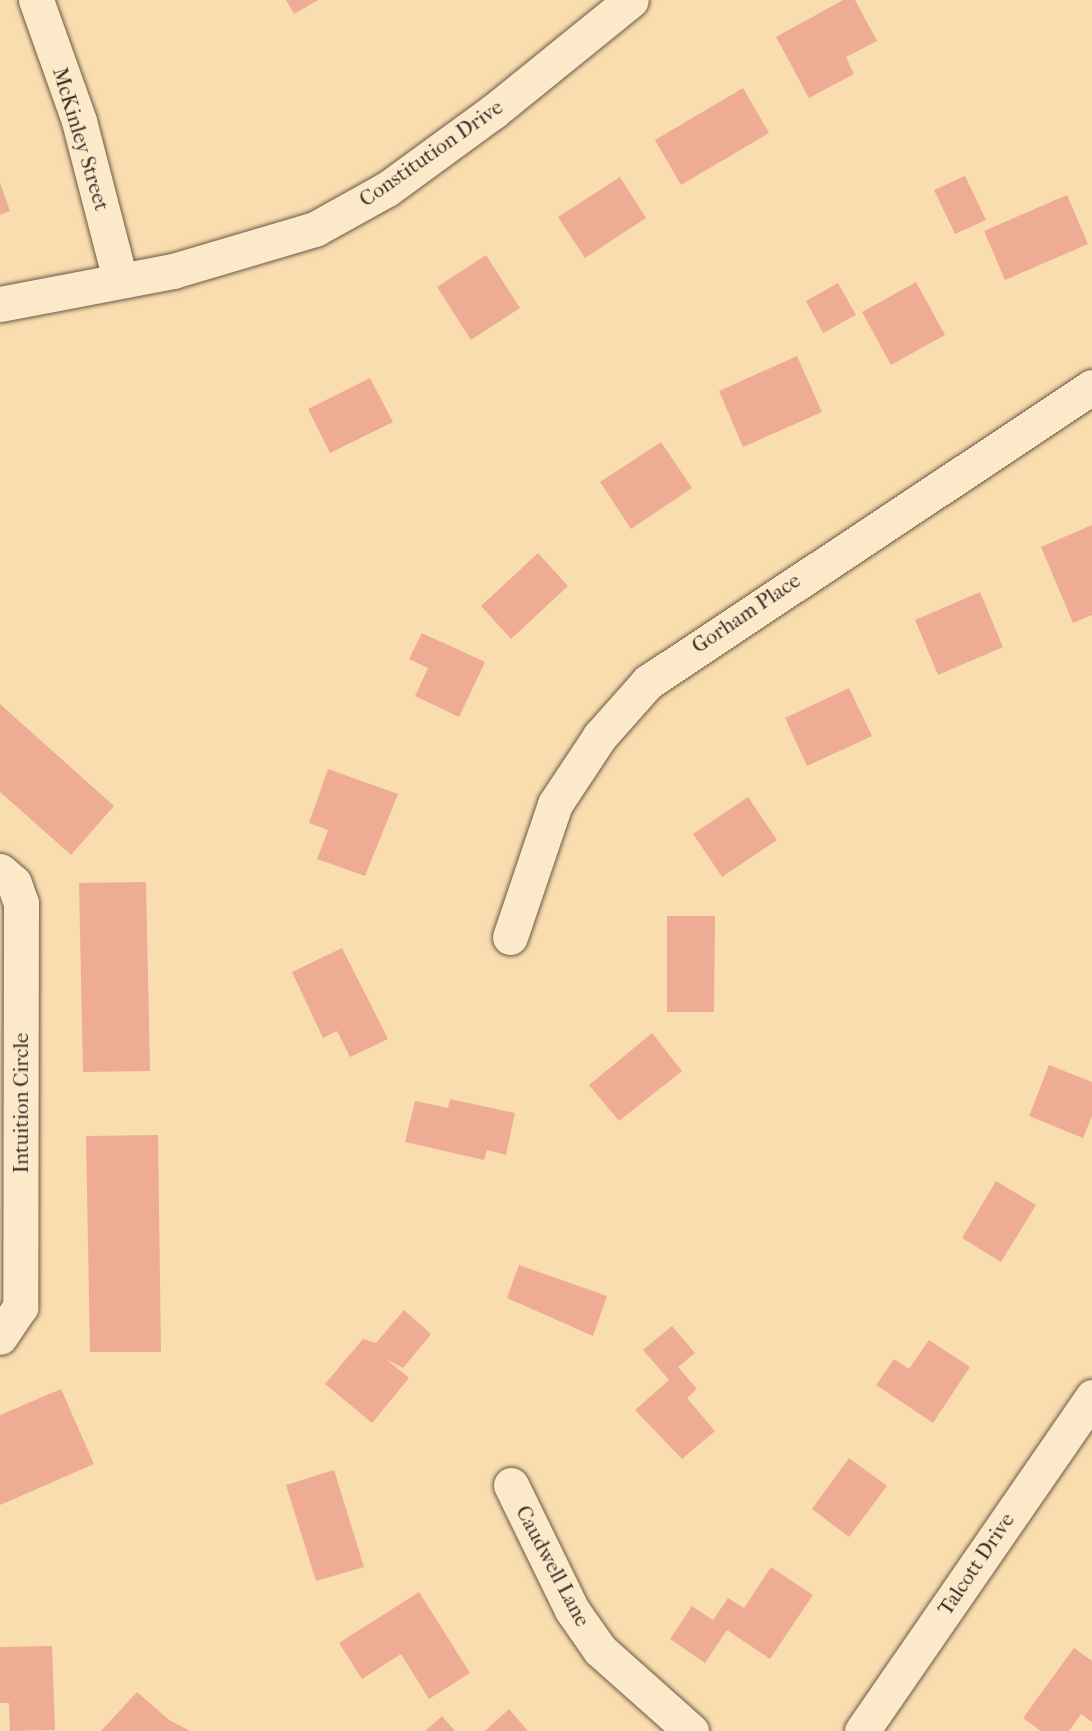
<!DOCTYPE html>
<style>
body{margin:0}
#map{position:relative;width:1092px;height:1731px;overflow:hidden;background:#faddae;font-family:"IM FELL French Canon",serif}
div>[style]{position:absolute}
.building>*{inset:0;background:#eeac94}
.roads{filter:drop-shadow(0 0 2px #695948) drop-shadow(0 0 2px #695948)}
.minor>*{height:35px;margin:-17.5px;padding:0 17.5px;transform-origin:17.5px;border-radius:17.5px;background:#fce9ca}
span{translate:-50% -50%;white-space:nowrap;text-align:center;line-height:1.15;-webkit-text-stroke:5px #fce9ca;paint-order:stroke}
.street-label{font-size:21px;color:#392d26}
</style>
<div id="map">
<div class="building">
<div style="clip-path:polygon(286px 0,318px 0,294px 14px)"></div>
<div style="clip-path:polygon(843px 0,855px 0,877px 41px,846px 57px,854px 74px,809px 98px,776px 37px)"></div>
<div style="clip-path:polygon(743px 88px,769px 133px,681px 185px,655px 140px)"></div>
<div style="clip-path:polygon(965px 176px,986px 220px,955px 234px,934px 190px)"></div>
<div style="clip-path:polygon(620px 177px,646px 218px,585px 258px,558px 217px)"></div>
<div style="clip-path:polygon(0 183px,10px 211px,0 215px)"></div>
<div style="clip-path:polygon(1067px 195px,1088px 244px,1005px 280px,984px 231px)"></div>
<div style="clip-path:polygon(486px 255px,520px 308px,471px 340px,437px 287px)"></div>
<div style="clip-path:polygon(916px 282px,945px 335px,891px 365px,862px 312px)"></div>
<div style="clip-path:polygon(838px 283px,856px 315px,823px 333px,806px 301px)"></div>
<div style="clip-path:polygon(797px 356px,822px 412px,743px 447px,719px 391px)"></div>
<div style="clip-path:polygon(370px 378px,393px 422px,330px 453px,308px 409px)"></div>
<div style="clip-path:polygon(661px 442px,692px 488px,631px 529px,600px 482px)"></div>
<div style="clip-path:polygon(1092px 525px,1092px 615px,1073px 623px,1041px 547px)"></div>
<div style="clip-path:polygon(538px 553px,568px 586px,511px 639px,481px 606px)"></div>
<div style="clip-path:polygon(980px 592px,1003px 647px,938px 675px,915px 620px)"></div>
<div style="clip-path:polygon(422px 633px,485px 662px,459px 717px,415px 696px,428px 668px,409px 659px)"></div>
<div style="clip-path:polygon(849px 688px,872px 736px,807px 766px,785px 718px)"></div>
<div style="clip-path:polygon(0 704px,114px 806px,71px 855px,0 792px)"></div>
<div style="clip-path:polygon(328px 769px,398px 794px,365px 876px,317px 859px,328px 830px,309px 823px)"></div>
<div style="clip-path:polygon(748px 797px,777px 840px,722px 877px,693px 834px)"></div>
<div style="clip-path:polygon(146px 882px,150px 1071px,83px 1072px,79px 883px)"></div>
<div style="clip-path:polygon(667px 916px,715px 916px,714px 1012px,667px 1012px)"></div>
<div style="clip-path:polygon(342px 948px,388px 1039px,350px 1057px,337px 1031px,323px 1038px,292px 972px)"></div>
<div style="clip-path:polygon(652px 1033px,682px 1071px,619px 1121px,589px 1085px)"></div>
<div style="clip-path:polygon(1049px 1065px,1092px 1082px,1092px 1116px,1083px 1138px,1029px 1116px)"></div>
<div style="clip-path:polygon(450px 1099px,515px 1113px,506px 1155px,487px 1150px,484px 1160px,405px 1142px,415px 1101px,448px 1108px)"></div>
<div style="clip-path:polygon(158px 1135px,161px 1352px,90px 1352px,86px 1136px)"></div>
<div style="clip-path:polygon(996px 1181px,1036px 1205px,1001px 1262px,962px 1238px)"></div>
<div style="clip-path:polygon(519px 1265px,607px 1296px,593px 1336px,507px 1298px)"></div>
<div style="clip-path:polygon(404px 1310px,431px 1334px,403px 1368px,386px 1359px,409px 1378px,372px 1423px,325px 1384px,363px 1339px,376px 1343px)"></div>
<div style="clip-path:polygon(672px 1326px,695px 1353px,678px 1367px,697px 1389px,687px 1398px,715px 1431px,682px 1459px,635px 1410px,669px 1380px,643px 1350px)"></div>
<div style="clip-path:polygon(929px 1340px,970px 1367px,933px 1423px,876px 1385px,894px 1359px,909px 1369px)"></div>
<div style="clip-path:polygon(61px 1389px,94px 1464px,0 1505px,0 1415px)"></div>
<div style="clip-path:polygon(849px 1458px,887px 1486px,849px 1537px,812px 1509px)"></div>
<div style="clip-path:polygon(334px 1470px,364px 1567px,316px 1581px,286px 1485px)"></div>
<div style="clip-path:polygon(771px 1567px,813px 1595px,770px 1659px,727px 1630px,705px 1663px,670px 1639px,692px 1606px,713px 1620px,728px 1598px,744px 1608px)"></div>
<div style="clip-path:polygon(419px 1592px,470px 1673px,429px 1699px,401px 1654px,362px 1679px,339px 1643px)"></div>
<div style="clip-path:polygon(52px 1646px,55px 1730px,10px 1731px,9px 1703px,0 1703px,0 1647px)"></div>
<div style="clip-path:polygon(1074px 1648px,1092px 1661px,1092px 1722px,1081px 1714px,1069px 1731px,1041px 1731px,1023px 1718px)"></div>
<div style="clip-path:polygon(137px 1692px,169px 1720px,190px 1731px,101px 1731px)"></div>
<div style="clip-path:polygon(509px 1709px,528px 1731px,485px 1731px)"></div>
<div style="clip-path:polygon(442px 1716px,455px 1731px,425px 1731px)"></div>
</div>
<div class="roads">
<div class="minor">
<div style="left:36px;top:0;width:128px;rotate:70.4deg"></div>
<div style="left:79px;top:121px;width:164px;rotate:75.5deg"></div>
<div style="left:0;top:304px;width:176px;rotate:-10.8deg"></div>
<div style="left:173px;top:271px;width:148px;rotate:-16.5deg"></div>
<div style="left:315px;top:229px;width:82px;rotate:-29.1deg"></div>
<div style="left:387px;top:189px;width:132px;rotate:-36.1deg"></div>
<div style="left:494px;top:111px;width:176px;rotate:-39deg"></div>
<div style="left:0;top:871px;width:18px;rotate:41deg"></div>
<div style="left:14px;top:883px;width:21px;rotate:71deg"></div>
<div style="left:21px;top:903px;width:404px;rotate:90.1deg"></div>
<div style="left:20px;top:1307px;width:36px;rotate:124deg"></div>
<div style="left:510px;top:937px;width:140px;rotate:-71.3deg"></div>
<div style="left:555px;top:804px;width:82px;rotate:-56.5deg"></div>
<div style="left:600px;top:736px;width:72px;rotate:-48.4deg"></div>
<div style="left:648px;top:682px;width:533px;rotate:-33.6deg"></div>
<div style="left:511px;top:1485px;width:139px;rotate:64deg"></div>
<div style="left:572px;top:1610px;width:49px;rotate:55deg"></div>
<div style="left:600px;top:1650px;width:122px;rotate:41.7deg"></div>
<div style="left:862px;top:1731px;width:406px;rotate:-55.4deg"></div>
</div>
</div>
<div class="street-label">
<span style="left:81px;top:139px;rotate:73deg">McKinley Street</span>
<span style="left:431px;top:153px;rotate:-35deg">Constitution Drive</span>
<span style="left:746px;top:613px;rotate:-34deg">Gorham Place</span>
<span style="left:21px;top:1103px;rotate:-90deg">Intuition Circle</span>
<span style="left:976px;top:1564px;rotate:-56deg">Talcott Drive</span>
<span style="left:553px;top:1566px;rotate:62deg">Caudwell Lane</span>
</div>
</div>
